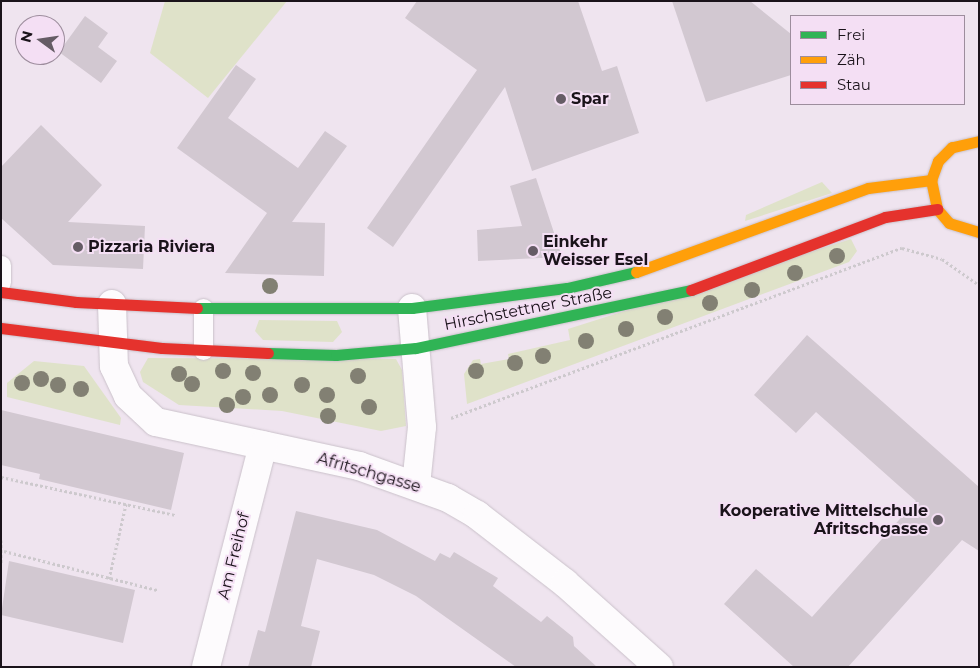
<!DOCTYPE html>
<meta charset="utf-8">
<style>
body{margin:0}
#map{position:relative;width:980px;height:668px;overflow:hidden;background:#efe4ef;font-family:Montserrat,sans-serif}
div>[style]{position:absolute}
.green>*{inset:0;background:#dfe2c9}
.building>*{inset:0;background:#d2c8d1}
.path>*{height:3px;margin-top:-1.5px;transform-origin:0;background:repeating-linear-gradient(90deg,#cdc9cd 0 2.5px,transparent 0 5px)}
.roads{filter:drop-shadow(0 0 1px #cac1ca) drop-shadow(0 0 1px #cac1ca)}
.lane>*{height:19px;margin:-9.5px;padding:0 9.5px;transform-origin:9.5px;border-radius:9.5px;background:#fdfbfd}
.street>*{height:28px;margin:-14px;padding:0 14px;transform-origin:14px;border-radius:14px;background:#fdfbfd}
.fast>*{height:11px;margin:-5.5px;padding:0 5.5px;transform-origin:5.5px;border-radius:5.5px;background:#30b455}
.slow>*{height:11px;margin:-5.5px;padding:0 5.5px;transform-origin:5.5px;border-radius:5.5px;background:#ff9f0a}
.jam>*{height:11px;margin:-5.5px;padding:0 5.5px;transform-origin:5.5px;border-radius:5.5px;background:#e5322d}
.trees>*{width:16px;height:16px;margin:-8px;border-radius:50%;background:#828073}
.dots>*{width:14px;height:14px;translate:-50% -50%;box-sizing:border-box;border:2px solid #f4dff4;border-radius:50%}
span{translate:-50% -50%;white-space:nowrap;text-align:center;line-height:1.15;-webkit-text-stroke:4px #f4dff4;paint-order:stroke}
.poi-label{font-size:16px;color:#1a131a;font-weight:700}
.left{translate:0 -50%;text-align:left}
.right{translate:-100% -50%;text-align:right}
.street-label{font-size:16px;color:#1a131a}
.frame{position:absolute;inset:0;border:2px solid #1a131a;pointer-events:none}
.legend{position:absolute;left:790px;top:15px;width:175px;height:90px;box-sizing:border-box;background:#f4dff4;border:1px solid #9d8d9d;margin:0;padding:6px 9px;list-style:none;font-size:15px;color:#1a131a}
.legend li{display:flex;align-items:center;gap:10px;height:25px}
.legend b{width:25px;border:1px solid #9d8d9d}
.north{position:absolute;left:15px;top:15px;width:50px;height:50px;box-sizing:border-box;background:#f4dff4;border:1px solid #9d8d9d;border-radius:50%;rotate:284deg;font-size:14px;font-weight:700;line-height:20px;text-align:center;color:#1a131a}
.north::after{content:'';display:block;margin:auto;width:18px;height:22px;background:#655c65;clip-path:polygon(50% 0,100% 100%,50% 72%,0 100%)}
</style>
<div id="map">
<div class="green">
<div style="clip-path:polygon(165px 1px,287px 1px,208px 98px,150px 53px)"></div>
<div style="clip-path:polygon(822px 182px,832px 193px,745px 221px,746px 215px)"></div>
<div style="clip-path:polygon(851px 239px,857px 251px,849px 262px,467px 404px,464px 374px,473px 360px,480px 359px,481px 364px,509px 359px,508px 354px,570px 340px,568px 329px)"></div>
<div style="clip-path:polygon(259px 320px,337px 321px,342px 332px,333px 342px,263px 340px,255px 331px)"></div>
<div style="clip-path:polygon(148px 358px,396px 359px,402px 370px,406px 426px,381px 431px,282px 411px,179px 405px,143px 382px,140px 372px)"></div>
<div style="clip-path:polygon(34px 361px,84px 366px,121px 418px,120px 425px,7px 397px,7px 383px)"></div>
</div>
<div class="building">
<div style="clip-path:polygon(417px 1px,578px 1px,602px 71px,617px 66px,639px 133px,532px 171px,505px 87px,393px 247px,367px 228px,477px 70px,405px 18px)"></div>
<div style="clip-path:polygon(672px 1px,750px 1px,791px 34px,791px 75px,706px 102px)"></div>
<div style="clip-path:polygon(85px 16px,108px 33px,98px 47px,117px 61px,101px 83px,59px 52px)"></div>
<div style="clip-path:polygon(236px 65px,256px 79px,228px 118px,298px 168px,325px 131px,347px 146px,292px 222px,325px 223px,324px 276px,225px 273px,267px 213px,177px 148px)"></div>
<div style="clip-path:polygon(41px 125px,102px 185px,68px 222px,145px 226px,143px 269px,53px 265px,1px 218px,1px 167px)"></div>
<div style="clip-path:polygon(536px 178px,562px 257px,478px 261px,477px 230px,522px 226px,510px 186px)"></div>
<div style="clip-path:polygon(807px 335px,979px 487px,979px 551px,962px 540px,848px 667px,794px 667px,724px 604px,756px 569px,812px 617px,916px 501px,816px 412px,796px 433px,754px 395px)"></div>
<div style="clip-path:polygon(1px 410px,184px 453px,171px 510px,39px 479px,40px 474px,1px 465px)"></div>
<div style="clip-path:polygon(296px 511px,377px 530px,435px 561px,440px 553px,450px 558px,454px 552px,498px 578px,493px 586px,541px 622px,547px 616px,573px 637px,574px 646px,597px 667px,516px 667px,416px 596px,374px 575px,317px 559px,301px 626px,320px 631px,311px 667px,248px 667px,258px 630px,265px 632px)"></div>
<div style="clip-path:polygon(9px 561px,135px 590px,123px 643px,1px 615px)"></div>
</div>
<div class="path">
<div style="left:451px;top:418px;width:482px;rotate:-20.7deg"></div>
<div style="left:902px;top:248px;width:41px;rotate:15.4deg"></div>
<div style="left:942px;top:259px;width:45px;rotate:35.1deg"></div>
<div style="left:1px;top:477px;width:179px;rotate:12.3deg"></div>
<div style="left:1px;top:540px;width:23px;rotate:90deg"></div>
<div style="left:4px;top:551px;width:158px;rotate:14.3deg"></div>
<div style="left:109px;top:579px;width:77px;rotate:-77.2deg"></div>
</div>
<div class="roads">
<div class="lane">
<div style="left:1px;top:265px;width:17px;rotate:90deg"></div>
<div style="left:203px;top:308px;width:42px;rotate:90deg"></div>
</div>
<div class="street">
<div style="left:112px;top:304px;width:62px;rotate:88.2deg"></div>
<div style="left:114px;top:366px;width:33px;rotate:65deg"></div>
<div style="left:128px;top:396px;width:38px;rotate:43deg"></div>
<div style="left:156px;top:422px;width:208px;rotate:12.2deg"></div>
<div style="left:359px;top:466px;width:95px;rotate:19.8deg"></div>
<div style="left:448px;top:498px;width:34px;rotate:30deg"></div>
<div style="left:477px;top:515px;width:111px;rotate:37.7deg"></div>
<div style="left:565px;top:583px;width:126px;rotate:41.8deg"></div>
<div style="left:412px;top:308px;width:119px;rotate:85.2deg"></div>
<div style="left:422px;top:427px;width:58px;rotate:95.9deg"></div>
<div style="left:206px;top:667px;width:229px;rotate:-75.6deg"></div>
</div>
<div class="fast">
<div style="left:197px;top:308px;width:215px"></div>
<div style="left:412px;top:308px;width:156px;rotate:-7.4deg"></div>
<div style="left:567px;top:288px;width:71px;rotate:-13.1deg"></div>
<div style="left:268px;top:353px;width:68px;rotate:1.7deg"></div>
<div style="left:336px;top:355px;width:80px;rotate:-5deg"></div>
<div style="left:416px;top:348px;width:281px;rotate:-11.9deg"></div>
</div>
<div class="slow">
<div style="left:979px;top:141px;width:28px;rotate:167deg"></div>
<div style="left:952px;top:147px;width:20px;rotate:135deg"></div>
<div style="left:938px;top:161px;width:20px;rotate:110deg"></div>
<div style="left:931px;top:180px;width:30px;rotate:78deg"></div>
<div style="left:937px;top:209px;width:18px;rotate:49deg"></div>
<div style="left:949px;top:223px;width:31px;rotate:17deg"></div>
<div style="left:636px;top:272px;width:247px;rotate:-19.9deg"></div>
<div style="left:868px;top:188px;width:64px;rotate:-7.2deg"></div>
</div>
<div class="jam">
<div style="left:691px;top:290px;width:207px;rotate:-20.6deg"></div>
<div style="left:885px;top:217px;width:53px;rotate:-8.7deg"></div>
<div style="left:1px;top:292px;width:76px;rotate:7.6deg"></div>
<div style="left:76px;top:302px;width:121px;rotate:2.8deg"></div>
<div style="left:1px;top:328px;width:162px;rotate:7.1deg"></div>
<div style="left:162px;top:348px;width:106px;rotate:2.7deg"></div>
</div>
</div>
<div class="trees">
<div style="left:837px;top:256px"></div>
<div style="left:795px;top:273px"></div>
<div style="left:270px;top:286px"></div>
<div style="left:752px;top:290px"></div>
<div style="left:710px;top:303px"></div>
<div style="left:665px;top:317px"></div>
<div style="left:626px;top:329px"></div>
<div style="left:586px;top:341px"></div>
<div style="left:543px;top:356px"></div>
<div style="left:515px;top:363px"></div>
<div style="left:223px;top:371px"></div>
<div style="left:476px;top:371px"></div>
<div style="left:253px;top:373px"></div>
<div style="left:179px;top:374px"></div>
<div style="left:358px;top:376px"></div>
<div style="left:41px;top:379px"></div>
<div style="left:22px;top:383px"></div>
<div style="left:192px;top:384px"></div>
<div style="left:58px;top:385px"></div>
<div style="left:302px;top:385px"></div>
<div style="left:81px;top:389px"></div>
<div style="left:270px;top:395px"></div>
<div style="left:327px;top:395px"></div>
<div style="left:243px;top:397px"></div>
<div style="left:227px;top:405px"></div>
<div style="left:369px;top:407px"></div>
<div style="left:328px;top:416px"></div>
</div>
<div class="dots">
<div style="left:561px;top:99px;background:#655c65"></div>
<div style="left:78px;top:247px;background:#655c65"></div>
<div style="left:533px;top:251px;background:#655c65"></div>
<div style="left:938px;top:520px;background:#655c65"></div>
</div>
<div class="poi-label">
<span class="left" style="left:571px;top:99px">Spar</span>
<span class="left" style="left:543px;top:251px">Einkehr<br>Weisser Esel</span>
<span class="left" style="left:88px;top:247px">Pizzaria Riviera</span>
<span class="right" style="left:928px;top:520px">Kooperative Mittelschule<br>Afritschgasse</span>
</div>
<div class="street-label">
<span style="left:528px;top:309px;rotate:-11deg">Hirschstettner Straße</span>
<span style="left:369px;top:473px;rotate:16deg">Afritschgasse</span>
<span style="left:234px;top:556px;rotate:-76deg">Am Freihof</span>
</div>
<div class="frame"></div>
<ul class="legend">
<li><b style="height:6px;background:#30b455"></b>Frei</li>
<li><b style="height:6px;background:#ff9f0a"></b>Zäh</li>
<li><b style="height:6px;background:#e5322d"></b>Stau</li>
</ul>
<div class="north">N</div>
</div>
